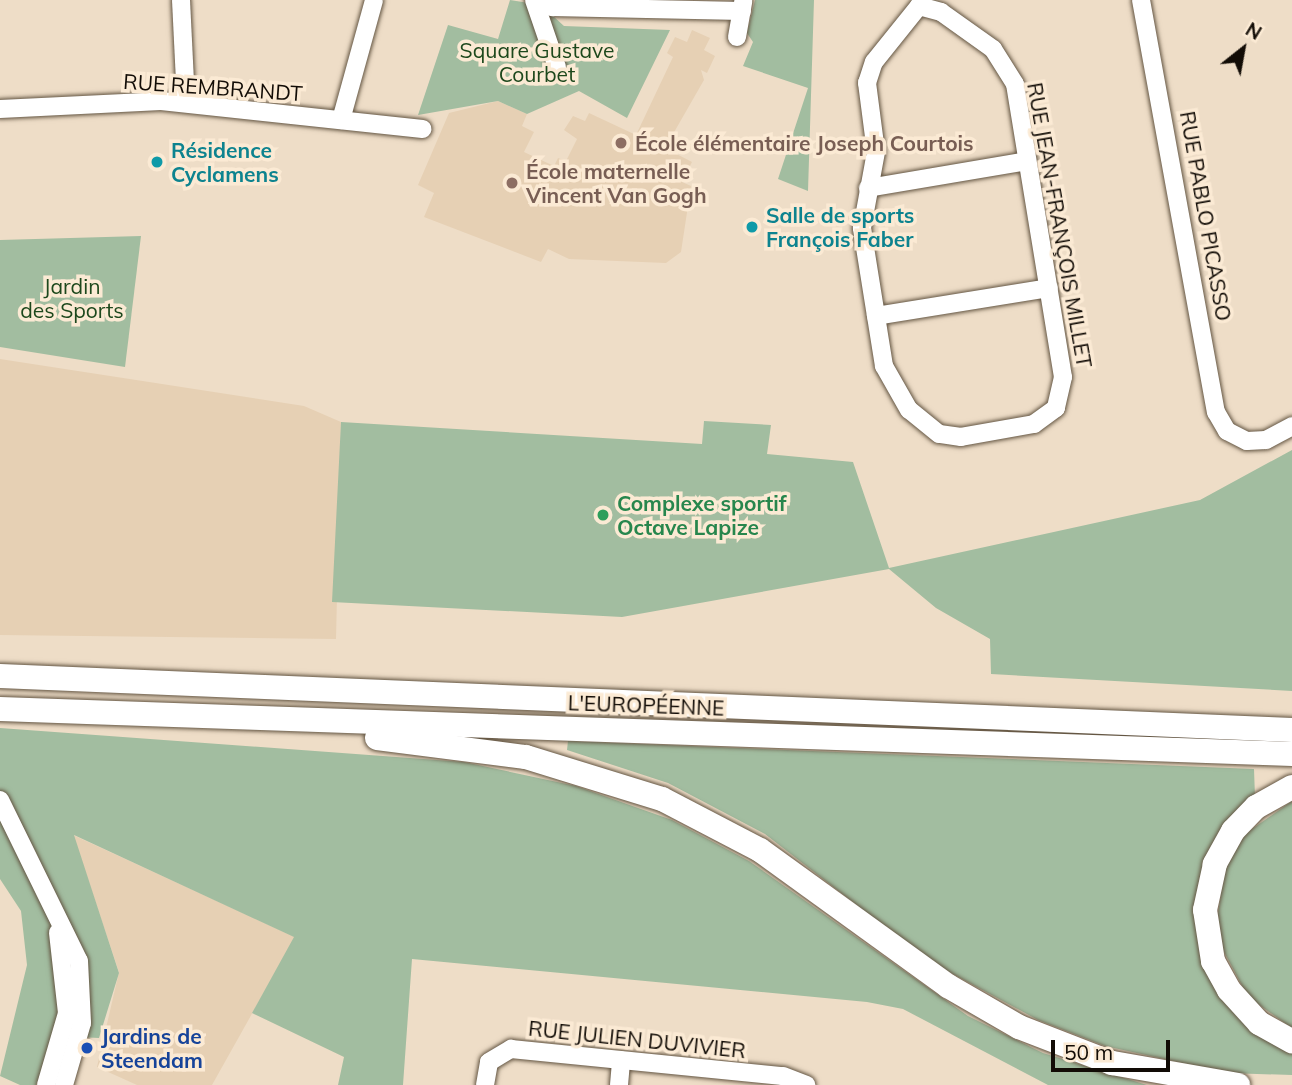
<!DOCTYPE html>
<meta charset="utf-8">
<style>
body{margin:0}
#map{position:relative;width:1292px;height:1085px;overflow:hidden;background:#eeddc7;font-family:Mulish,sans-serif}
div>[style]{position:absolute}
.built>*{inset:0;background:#e6d0b4}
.green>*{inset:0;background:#a2bda0}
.roads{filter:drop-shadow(0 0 2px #635542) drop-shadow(0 0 2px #635542)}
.minor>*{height:18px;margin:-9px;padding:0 9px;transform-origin:9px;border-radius:9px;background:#fff}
.highway>*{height:24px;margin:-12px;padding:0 12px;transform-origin:12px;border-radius:12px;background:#fff}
.dots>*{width:19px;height:19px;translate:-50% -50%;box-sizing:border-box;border:4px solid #fbead4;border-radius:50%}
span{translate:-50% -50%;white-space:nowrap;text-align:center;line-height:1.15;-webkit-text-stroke:7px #fbead4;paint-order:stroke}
.park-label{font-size:21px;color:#1d481c}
.street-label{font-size:21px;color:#120c06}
.education-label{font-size:21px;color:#785e54;font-weight:700}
.left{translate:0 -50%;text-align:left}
.culture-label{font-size:21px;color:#0d838f;font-weight:700}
.leisure-label{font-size:21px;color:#27864d;font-weight:700}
.transit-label{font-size:21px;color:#164399;font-weight:700}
.north{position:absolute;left:1208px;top:14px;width:70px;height:70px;-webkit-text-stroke:5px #fbead4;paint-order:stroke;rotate:31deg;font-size:19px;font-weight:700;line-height:28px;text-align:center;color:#120c06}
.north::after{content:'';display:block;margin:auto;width:24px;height:32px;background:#120c06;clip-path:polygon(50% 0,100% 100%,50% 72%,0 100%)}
.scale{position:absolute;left:1051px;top:1040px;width:119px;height:32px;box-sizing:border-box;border:4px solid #120c06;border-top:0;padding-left:9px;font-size:21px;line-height:24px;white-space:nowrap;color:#120c06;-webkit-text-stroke:5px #fbead4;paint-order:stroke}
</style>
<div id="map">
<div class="built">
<div style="clip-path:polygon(692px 30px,710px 38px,704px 50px,715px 56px,707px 73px,701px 70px,704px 80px,665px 148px,692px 162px,682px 182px,691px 186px,681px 252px,666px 263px,569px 259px,548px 249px,541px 262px,424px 217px,434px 193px,418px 185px,449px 113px,498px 101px,527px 114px,522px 126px,534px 132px,524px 152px,554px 166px,558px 158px,566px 161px,577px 139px,564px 130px,573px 116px,585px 121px,589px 113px,636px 135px,673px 57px,667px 53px,675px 37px,687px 42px)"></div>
<div style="clip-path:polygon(0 359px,304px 406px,341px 422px,336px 639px,0 635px)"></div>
<div style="clip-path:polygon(73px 835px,295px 937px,212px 1085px,137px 1085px,97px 1067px,119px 972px)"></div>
</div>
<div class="green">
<div style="clip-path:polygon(510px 0,541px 5px,564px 26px,670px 30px,627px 118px,579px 91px,527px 114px,498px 101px,418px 115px,448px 25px,498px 39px)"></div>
<div style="clip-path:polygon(755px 0,814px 0,808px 191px,778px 179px,808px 88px,743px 66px,753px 42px,747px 33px)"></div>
<div style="clip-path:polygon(141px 236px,125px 367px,0 347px,0 240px)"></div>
<div style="clip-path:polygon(704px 421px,771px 425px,767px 454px,853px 462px,889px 568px,1200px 500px,1292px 450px,1292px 691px,991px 674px,990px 639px,936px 608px,889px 569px,622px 617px,332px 602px,341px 422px,702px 444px)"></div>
<div style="clip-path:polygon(0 728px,464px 762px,576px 786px,672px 820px,749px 861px,968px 1016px,1043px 1053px,1147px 1085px,1048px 1085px,903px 1009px,867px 1002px,412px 959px,403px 1085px,338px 1085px,344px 1057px,252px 1013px,294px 937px,74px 835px,119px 973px,99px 1038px,56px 1036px,36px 1085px,20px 1085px,0 1076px,27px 965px,21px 911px,0 879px)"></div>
<div style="clip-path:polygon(568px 741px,1254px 769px,1255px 797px,1231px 819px,1204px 964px,1292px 1052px,1292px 1075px,1228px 1073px,1105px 1046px,1038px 1020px,929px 961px,765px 834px,668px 783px,567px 750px)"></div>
<div style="clip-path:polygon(1292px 801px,1292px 1028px,1248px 997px,1222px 948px,1218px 914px,1225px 867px,1242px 836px)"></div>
</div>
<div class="roads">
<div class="minor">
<div style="left:181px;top:0;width:103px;rotate:87.2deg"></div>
<div style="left:534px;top:0;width:71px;rotate:71.1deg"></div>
<div style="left:537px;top:0;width:17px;rotate:25deg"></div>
<div style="left:552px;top:7px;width:190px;rotate:1.2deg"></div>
<div style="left:1141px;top:0;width:419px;rotate:79.7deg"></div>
<div style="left:1216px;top:412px;width:22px;rotate:60deg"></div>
<div style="left:1227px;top:431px;width:22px;rotate:27deg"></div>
<div style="left:1247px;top:441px;width:19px;rotate:-3deg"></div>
<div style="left:1266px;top:440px;width:30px;rotate:-28deg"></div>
<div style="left:919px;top:6px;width:23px;rotate:15deg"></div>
<div style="left:941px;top:12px;width:64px;rotate:35.4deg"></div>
<div style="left:993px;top:49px;width:41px;rotate:57.8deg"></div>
<div style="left:1015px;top:84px;width:297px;rotate:80.7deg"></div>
<div style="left:1063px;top:377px;width:32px;rotate:103deg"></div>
<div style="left:1056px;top:408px;width:27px;rotate:144deg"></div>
<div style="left:1034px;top:424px;width:74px;rotate:169.9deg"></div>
<div style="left:961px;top:437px;width:22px;rotate:-172deg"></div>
<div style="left:939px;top:434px;width:38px;rotate:-141deg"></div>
<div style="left:909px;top:410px;width:51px;rotate:-119.6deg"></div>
<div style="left:884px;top:366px;width:140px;rotate:-99.1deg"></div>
<div style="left:862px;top:228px;width:77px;rotate:-79.6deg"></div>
<div style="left:876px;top:152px;width:70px;rotate:-97.4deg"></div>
<div style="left:867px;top:83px;width:22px;rotate:-72deg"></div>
<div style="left:874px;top:62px;width:72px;rotate:-51.2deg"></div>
<div style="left:737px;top:37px;width:36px;rotate:-80deg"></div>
<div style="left:0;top:109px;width:161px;rotate:-2.8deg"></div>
<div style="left:161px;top:101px;width:263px;rotate:6.1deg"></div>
<div style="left:341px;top:120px;width:124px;rotate:-74.6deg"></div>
<div style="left:868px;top:188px;width:161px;rotate:-9.6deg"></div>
<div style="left:876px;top:316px;width:175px;rotate:-9.2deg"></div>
<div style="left:0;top:800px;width:179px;rotate:63.9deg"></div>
<div style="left:79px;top:961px;width:62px;rotate:87.2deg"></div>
<div style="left:82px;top:1023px;width:65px;rotate:106.2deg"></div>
<div style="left:46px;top:1085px;width:75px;rotate:-73.7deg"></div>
<div style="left:67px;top:1013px;width:81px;rotate:-96.4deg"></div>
<div style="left:485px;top:1085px;width:23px;rotate:-80deg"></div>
<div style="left:489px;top:1062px;width:26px;rotate:-31deg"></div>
<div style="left:511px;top:1049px;width:273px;rotate:5.7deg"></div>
<div style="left:783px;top:1076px;width:25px;rotate:21deg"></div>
<div style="left:619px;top:1085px;width:25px;rotate:-85deg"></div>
</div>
<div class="highway">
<div style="left:0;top:676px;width:1293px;rotate:2.39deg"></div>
<div style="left:0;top:709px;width:1293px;rotate:1.99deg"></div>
<div style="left:377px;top:738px;width:150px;rotate:7.3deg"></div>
<div style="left:526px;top:757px;width:142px;rotate:17.2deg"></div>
<div style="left:662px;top:799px;width:110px;rotate:27.5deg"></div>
<div style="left:760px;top:850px;width:232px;rotate:35.9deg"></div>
<div style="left:948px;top:986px;width:82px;rotate:30deg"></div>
<div style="left:1019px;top:1027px;width:100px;rotate:21.2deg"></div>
<div style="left:1112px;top:1063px;width:128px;rotate:9.9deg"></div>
<div style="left:1292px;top:787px;width:41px;rotate:150.9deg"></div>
<div style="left:1256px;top:807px;width:33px;rotate:134deg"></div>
<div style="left:1233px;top:831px;width:38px;rotate:119deg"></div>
<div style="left:1215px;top:864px;width:47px;rotate:102.3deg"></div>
<div style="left:1205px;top:910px;width:52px;rotate:81.1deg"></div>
<div style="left:1213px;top:961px;width:33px;rotate:61deg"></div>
<div style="left:1229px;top:990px;width:45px;rotate:47.7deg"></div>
<div style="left:1259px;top:1023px;width:38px;rotate:29deg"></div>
</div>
</div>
<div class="dots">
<div style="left:621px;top:143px;background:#8d6e63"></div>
<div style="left:157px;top:162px;background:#0f9aa8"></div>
<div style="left:512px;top:183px;background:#8d6e63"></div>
<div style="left:752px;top:227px;background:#0f9aa8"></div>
<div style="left:603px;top:515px;background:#2e9e5b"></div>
<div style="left:87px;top:1048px;background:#1a4fb4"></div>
</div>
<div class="park-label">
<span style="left:537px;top:62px">Square Gustave<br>Courbet</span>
<span style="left:72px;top:298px">Jardin<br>des Sports</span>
</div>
<div class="street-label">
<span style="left:213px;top:87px;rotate:4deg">RUE REMBRANDT</span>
<span style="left:1206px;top:216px;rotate:80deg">RUE PABLO PICASSO</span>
<span style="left:1060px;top:225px;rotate:80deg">RUE JEAN-FRANÇOIS MILLET</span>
<span style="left:646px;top:705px;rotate:2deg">L'EUROPÉENNE</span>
<span style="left:637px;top:1039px;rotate:6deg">RUE JULIEN DUVIVIER</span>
</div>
<div class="education-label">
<span class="left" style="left:635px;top:143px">École élémentaire Joseph Courtois</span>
<span class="left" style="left:526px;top:183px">École maternelle<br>Vincent Van Gogh</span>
</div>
<div class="culture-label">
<span class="left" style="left:171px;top:162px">Résidence<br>Cyclamens</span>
<span class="left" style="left:766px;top:227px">Salle de sports<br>François Faber</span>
</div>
<div class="leisure-label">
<span class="left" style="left:617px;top:515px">Complexe sportif<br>Octave Lapize</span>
</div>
<div class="transit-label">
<span class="left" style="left:101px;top:1048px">Jardins de<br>Steendam</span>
</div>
<div class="north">N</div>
<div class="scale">50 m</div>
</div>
